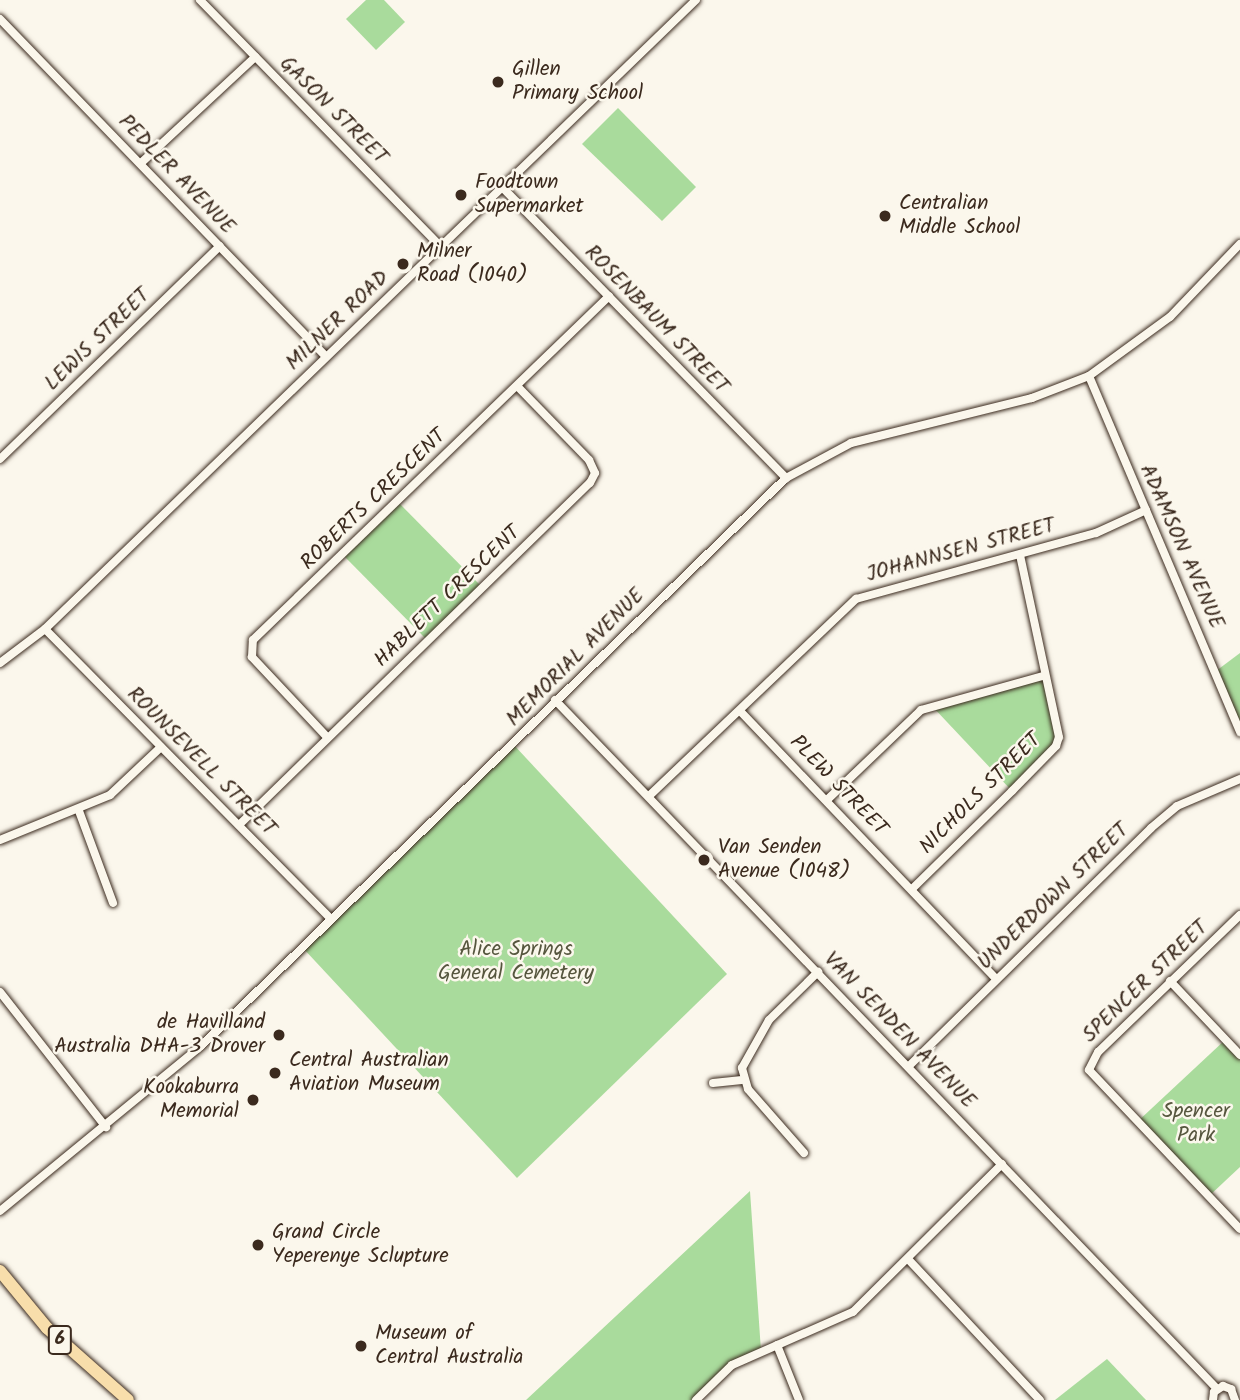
<!DOCTYPE html>
<style>
body{margin:0}
#map{position:relative;width:1240px;height:1400px;overflow:hidden;background:#fbf7ec;font-family:Kalam,sans-serif}
div>[style]{position:absolute}
.green>*{inset:0;background:#a9db9c}
.roads{filter:drop-shadow(0 0 2px #3b2a1e) drop-shadow(0 0 2px #3b2a1e)}
.street>*{height:8px;margin:-4px;padding:0 4px;transform-origin:4px;border-radius:4px;background:#fbf7ec}
.primary>*{height:12px;margin:-6px;padding:0 6px;transform-origin:6px;border-radius:6px;background:#f8deab}
.dots>*{width:19px;height:19px;translate:-50% -50%;box-sizing:border-box;border:4px solid #fbf7ec;border-radius:50%}
span{translate:-50% -50%;white-space:nowrap;text-align:center;line-height:1.15;-webkit-text-stroke:5px #fbf7ec;paint-order:stroke}
.shield-label span{padding:2px 5px;background:#fbf7ec;border:2px solid;border-radius:5px;-webkit-text-stroke-width:0}
.shield-label{font-size:19px;color:#3b2a1e;font-weight:700}
.poi-label{font-size:21px;color:#3b2a1e}
.left{translate:0 -50%;text-align:left}
.right{translate:-100% -50%;text-align:right}
.street-label{font-size:21px;color:#3b2a1e}
.park-label{font-size:21px;color:#56563e}
</style>
<div id="map">
<div class="green">
<div style="clip-path:polygon(366px 0,384px 0,405px 22px,376px 50px,346px 19px)"></div>
<div style="clip-path:polygon(618px 108px,696px 187px,662px 221px,582px 144px)"></div>
<div style="clip-path:polygon(398px 502px,482px 587px,429px 642px,343px 555px)"></div>
<div style="clip-path:polygon(1240px 653px,1240px 732px,1216px 671px)"></div>
<div style="clip-path:polygon(1043px 676px,1059px 737px,1012px 791px,931px 705px)"></div>
<div style="clip-path:polygon(513px 744px,727px 974px,517px 1178px,302px 947px)"></div>
<div style="clip-path:polygon(1225px 1040px,1240px 1055px,1240px 1167px,1208px 1197px,1136px 1123px)"></div>
<div style="clip-path:polygon(750px 1191px,761px 1351px,732px 1365px,696px 1400px,526px 1400px)"></div>
<div style="clip-path:polygon(1107px 1359px,1146px 1400px,1055px 1400px)"></div>
</div>
<div class="roads">
<div class="street">
<div style="left:200px;top:0;width:345px;rotate:45.7deg"></div>
<div style="left:0;top:19px;width:469px;rotate:46deg"></div>
<div style="left:141px;top:163px;width:156px;rotate:-42.9deg"></div>
<div style="left:502px;top:187px;width:407px;rotate:45.7deg"></div>
<div style="left:1089px;top:376px;width:387px;rotate:67deg"></div>
<div style="left:0;top:459px;width:306px;rotate:-44.1deg"></div>
<div style="left:45px;top:629px;width:407px;rotate:45.4deg"></div>
<div style="left:0;top:663px;width:56px;rotate:-37.1deg"></div>
<div style="left:45px;top:629px;width:905px;rotate:-44.02deg"></div>
<div style="left:555px;top:700px;width:955px;rotate:46.14deg"></div>
<div style="left:741px;top:712px;width:368px;rotate:46.3deg"></div>
<div style="left:327px;top:737px;width:110px;rotate:-133.2deg"></div>
<div style="left:252px;top:657px;width:17px;rotate:-87deg"></div>
<div style="left:253px;top:640px;width:495px;rotate:-44deg"></div>
<div style="left:649px;top:796px;width:286px;rotate:-43.6deg"></div>
<div style="left:856px;top:599px;width:249px;rotate:-15.4deg"></div>
<div style="left:1096px;top:533px;width:55px;rotate:-24.7deg"></div>
<div style="left:828px;top:799px;width:129px;rotate:-43.7deg"></div>
<div style="left:921px;top:710px;width:127px;rotate:-15.6deg"></div>
<div style="left:79px;top:811px;width:98px;rotate:69.7deg"></div>
<div style="left:239px;top:825px;width:490px;rotate:-44.3deg"></div>
<div style="left:590px;top:483px;width:11px;rotate:-63deg"></div>
<div style="left:595px;top:473px;width:14px;rotate:-115deg"></div>
<div style="left:589px;top:460px;width:103px;rotate:-134.2deg"></div>
<div style="left:0;top:840px;width:119px;rotate:-22.2deg"></div>
<div style="left:110px;top:795px;width:70px;rotate:-43.3deg"></div>
<div style="left:913px;top:888px;width:139px;rotate:-44.4deg"></div>
<div style="left:1012px;top:791px;width:63px;rotate:-45.6deg"></div>
<div style="left:1056px;top:746px;width:9px;rotate:-72deg"></div>
<div style="left:1059px;top:737px;width:186px;rotate:-102.1deg"></div>
<div style="left:1240px;top:915px;width:197px;rotate:136deg"></div>
<div style="left:1098px;top:1052px;width:20px;rotate:117deg"></div>
<div style="left:1089px;top:1070px;width:219px;rotate:46.5deg"></div>
<div style="left:1170px;top:981px;width:102px;rotate:46.6deg"></div>
<div style="left:0;top:992px;width:172px;rotate:51.9deg"></div>
<div style="left:910px;top:1065px;width:338px;rotate:-44.5deg"></div>
<div style="left:1151px;top:828px;width:34px;rotate:-40deg"></div>
<div style="left:1177px;top:806px;width:69px;rotate:-23.2deg"></div>
<div style="left:713px;top:1083px;width:29px;rotate:-6deg"></div>
<div style="left:804px;top:1153px;width:85px;rotate:-131.2deg"></div>
<div style="left:748px;top:1089px;width:22px;rotate:-106deg"></div>
<div style="left:742px;top:1068px;width:55px;rotate:-60.6deg"></div>
<div style="left:769px;top:1020px;width:69px;rotate:-44.4deg"></div>
<div style="left:0;top:1211px;width:260px;rotate:-39.4deg"></div>
<div style="left:201px;top:1046px;width:815px;rotate:-44.16deg"></div>
<div style="left:786px;top:478px;width:74px;rotate:-28.3deg"></div>
<div style="left:851px;top:443px;width:187px;rotate:-14deg"></div>
<div style="left:1032px;top:398px;width:61px;rotate:-21.1deg"></div>
<div style="left:1089px;top:376px;width:100px;rotate:-36.1deg"></div>
<div style="left:1170px;top:317px;width:101px;rotate:-46.2deg"></div>
<div style="left:908px;top:1259px;width:193px;rotate:46.9deg"></div>
<div style="left:777px;top:1345px;width:59px;rotate:68.2deg"></div>
<div style="left:696px;top:1400px;width:50px;rotate:-44.2deg"></div>
<div style="left:732px;top:1365px;width:132px;rotate:-23.7deg"></div>
<div style="left:853px;top:1312px;width:210px;rotate:-44.8deg"></div>
<div style="left:1213px;top:1400px;width:8px;rotate:-83deg"></div>
<div style="left:1214px;top:1392px;width:11px;rotate:-34deg"></div>
<div style="left:1223px;top:1386px;width:9px;rotate:21deg"></div>
<div style="left:1231px;top:1389px;width:12px;rotate:70deg"></div>
</div>
<div class="primary">
<div style="left:0;top:1271px;width:74px;rotate:50.5deg"></div>
<div style="left:47px;top:1328px;width:108px;rotate:41.6deg"></div>
</div>
</div>
<div class="dots">
<div style="left:498px;top:82px;background:#3b2a1e"></div>
<div style="left:461px;top:195px;background:#3b2a1e"></div>
<div style="left:885px;top:216px;background:#3b2a1e"></div>
<div style="left:403px;top:264px;background:#3b2a1e"></div>
<div style="left:704px;top:860px;background:#3b2a1e"></div>
<div style="left:279px;top:1035px;background:#3b2a1e"></div>
<div style="left:275px;top:1073px;background:#3b2a1e"></div>
<div style="left:253px;top:1100px;background:#3b2a1e"></div>
<div style="left:258px;top:1245px;background:#3b2a1e"></div>
<div style="left:361px;top:1346px;background:#3b2a1e"></div>
</div>
<div class="shield-label">
<span style="left:60px;top:1340px">6</span>
</div>
<div class="poi-label">
<span class="left" style="left:512px;top:82px">Gillen<br>Primary School</span>
<span class="left" style="left:475px;top:195px">Foodtown<br>Supermarket</span>
<span class="left" style="left:899px;top:216px">Centralian<br>Middle School</span>
<span class="left" style="left:417px;top:264px">Milner<br>Road (1040)</span>
<span class="left" style="left:718px;top:860px">Van Senden<br>Avenue (1048)</span>
<span class="right" style="left:265px;top:1035px">de Havilland<br>Australia DHA-3 Drover</span>
<span class="left" style="left:289px;top:1073px">Central Australian<br>Aviation Museum</span>
<span class="right" style="left:239px;top:1100px">Kookaburra<br>Memorial</span>
<span class="left" style="left:272px;top:1245px">Grand Circle<br>Yeperenye Sclupture</span>
<span class="left" style="left:375px;top:1346px">Museum of<br>Central Australia</span>
</div>
<div class="street-label">
<span style="left:333px;top:111px;rotate:45deg">GASON STREET</span>
<span style="left:176px;top:175px;rotate:46deg">PEDLER AVENUE</span>
<span style="left:656px;top:320px;rotate:46deg">ROSENBAUM STREET</span>
<span style="left:338px;top:321px;rotate:-44deg">MILNER ROAD</span>
<span style="left:98px;top:340px;rotate:-44deg">LEWIS STREET</span>
<span style="left:374px;top:500px;rotate:-44deg">ROBERTS CRESCENT</span>
<span style="left:1181px;top:547px;rotate:66deg">ADAMSON AVENUE</span>
<span style="left:961px;top:551px;rotate:-15deg">JOHANNSEN STREET</span>
<span style="left:448px;top:597px;rotate:-44deg">HABLETT CRESCENT</span>
<span style="left:576px;top:658px;rotate:-45deg">MEMORIAL AVENUE</span>
<span style="left:201px;top:762px;rotate:45deg">ROUNSEVELL STREET</span>
<span style="left:838px;top:786px;rotate:46deg">PLEW STREET</span>
<span style="left:981px;top:794px;rotate:-45deg">NICHOLS STREET</span>
<span style="left:1054px;top:897px;rotate:-44deg">UNDERDOWN STREET</span>
<span style="left:1146px;top:982px;rotate:-44deg">SPENCER STREET</span>
<span style="left:899px;top:1031px;rotate:46deg">VAN SENDEN AVENUE</span>
</div>
<div class="park-label">
<span style="left:516px;top:962px">Alice Springs<br>General Cemetery</span>
<span style="left:1196px;top:1124px">Spencer<br>Park</span>
</div>
</div>
